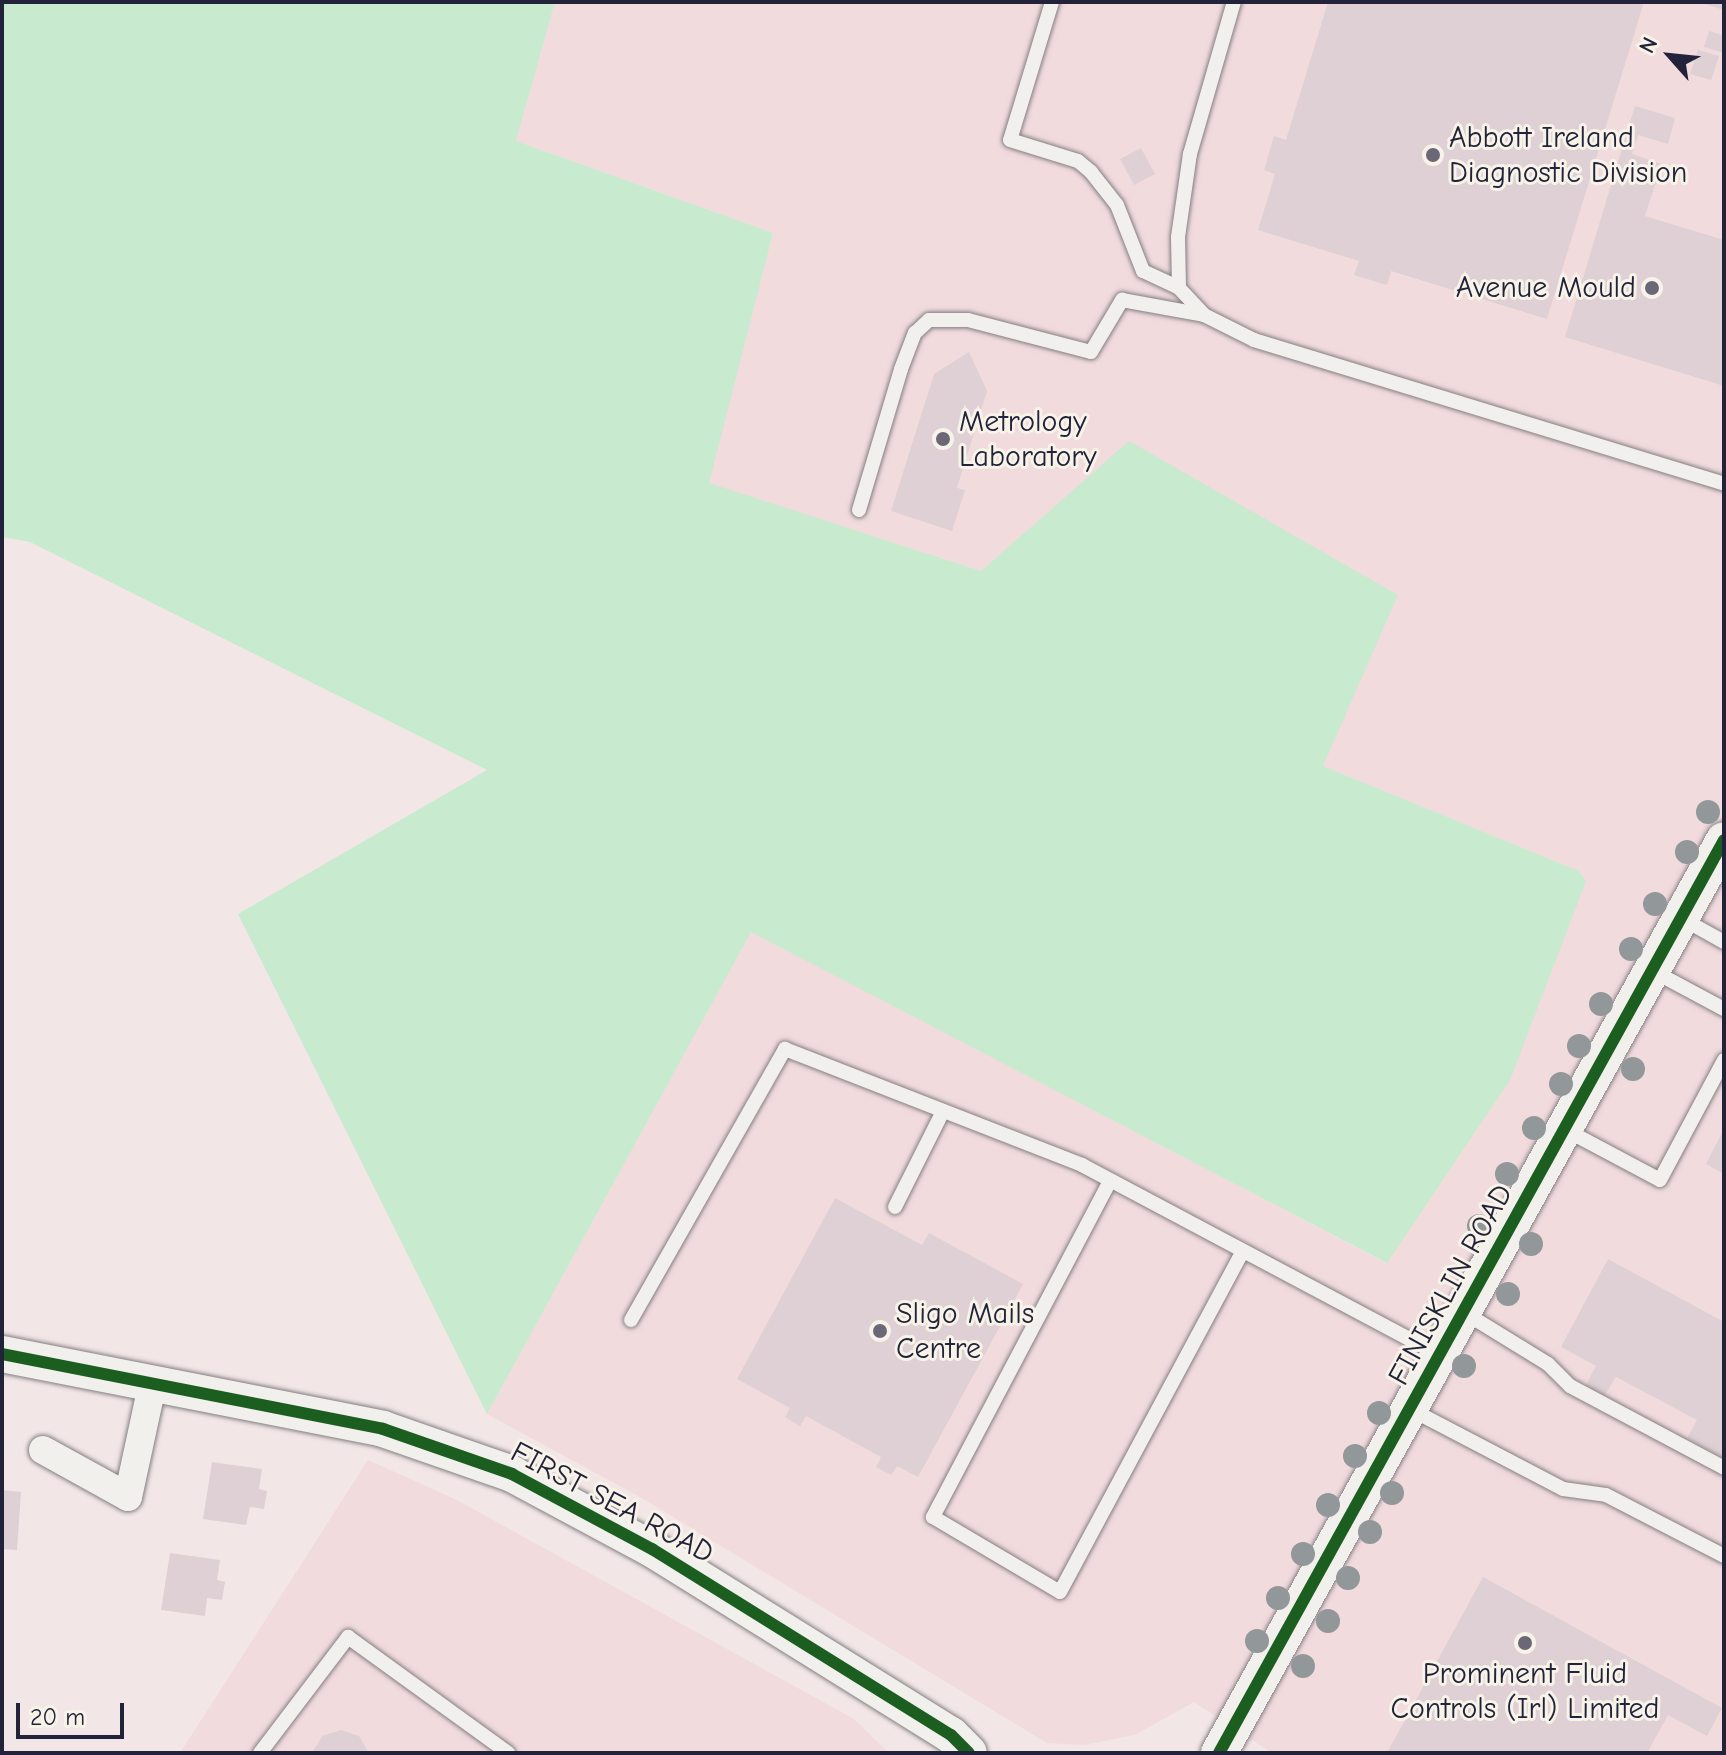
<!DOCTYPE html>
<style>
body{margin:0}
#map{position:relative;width:1726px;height:1755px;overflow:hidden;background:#f2e7e6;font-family:"Comic Neue",sans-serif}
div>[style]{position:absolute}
.built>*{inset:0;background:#f1dbdd}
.green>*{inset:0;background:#c8eace}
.building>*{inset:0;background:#ded0d4}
.roads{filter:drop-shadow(0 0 2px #847f84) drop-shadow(0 0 2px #847f84)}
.service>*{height:14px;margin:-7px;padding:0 7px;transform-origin:7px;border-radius:7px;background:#f2f0ec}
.minor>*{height:28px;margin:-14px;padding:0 14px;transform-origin:14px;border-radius:14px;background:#f2f0ec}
.tertiary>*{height:36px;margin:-18px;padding:0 18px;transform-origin:18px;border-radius:18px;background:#f2f0ec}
.cycleway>*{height:12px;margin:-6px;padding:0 6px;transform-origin:6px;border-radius:6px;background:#1b5e20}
.trees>*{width:24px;height:24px;margin:-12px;border-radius:50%;background:#92979a}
.dots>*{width:22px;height:22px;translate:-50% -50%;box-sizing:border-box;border:4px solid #f7f3e8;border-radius:50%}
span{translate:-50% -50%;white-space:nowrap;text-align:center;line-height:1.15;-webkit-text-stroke:6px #f7f3e8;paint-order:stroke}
.poi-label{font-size:30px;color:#22223b}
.left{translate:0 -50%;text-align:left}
.right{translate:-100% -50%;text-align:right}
.street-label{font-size:30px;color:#22223b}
.frame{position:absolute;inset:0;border:4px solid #22223b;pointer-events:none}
.north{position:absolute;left:1630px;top:16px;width:80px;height:80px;-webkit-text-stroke:6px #f7f3e8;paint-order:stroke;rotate:297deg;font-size:22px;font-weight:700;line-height:32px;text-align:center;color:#22223b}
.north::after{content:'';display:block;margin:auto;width:28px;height:36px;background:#22223b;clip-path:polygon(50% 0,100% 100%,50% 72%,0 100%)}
.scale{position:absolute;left:16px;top:1703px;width:108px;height:36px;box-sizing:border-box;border:4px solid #22223b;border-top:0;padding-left:10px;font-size:24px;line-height:28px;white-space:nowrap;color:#22223b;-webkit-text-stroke:6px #f7f3e8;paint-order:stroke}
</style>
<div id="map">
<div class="built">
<div style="clip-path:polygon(555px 2px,1724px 2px,1724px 1753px,1272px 1753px,1194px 1702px,1135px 1735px,1084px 1745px,1047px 1743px,640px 1497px,487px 1414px,751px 931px,1386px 1263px,1586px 882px,1579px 871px,1323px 766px,1129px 442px,981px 571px,708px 483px,773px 233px,516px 141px)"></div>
<div style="clip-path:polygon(368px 1460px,457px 1500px,854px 1719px,889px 1753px,180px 1753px)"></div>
</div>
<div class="green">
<div style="clip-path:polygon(2px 2px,555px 2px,516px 141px,773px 233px,709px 483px,981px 571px,1129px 441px,1398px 595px,1323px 766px,1579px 871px,1586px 881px,1510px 1080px,1387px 1263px,751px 932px,487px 1414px,238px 914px,487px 770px,30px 542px,2px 537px)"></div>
</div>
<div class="building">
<div style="clip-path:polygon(1328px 2px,1644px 2px,1547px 319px,1391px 271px,1387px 285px,1354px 275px,1359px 261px,1258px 230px,1275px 174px,1264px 170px,1274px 136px,1286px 140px)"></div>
<div style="clip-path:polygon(1724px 2px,1724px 10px,1701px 3px,1701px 2px)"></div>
<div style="clip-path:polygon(1709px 31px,1724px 36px,1724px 53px,1704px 47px)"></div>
<div style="clip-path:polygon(1698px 50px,1719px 56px,1711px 80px,1690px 74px)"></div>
<div style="clip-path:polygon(1635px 106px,1675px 118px,1668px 144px,1638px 135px,1632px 154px,1662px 164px,1645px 216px,1724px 240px,1724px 386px,1565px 337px)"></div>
<div style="clip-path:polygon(1141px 148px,1155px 174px,1134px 185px,1120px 159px)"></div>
<div style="clip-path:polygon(969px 352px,987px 391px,957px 488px,965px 490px,952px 531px,891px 511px,934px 374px)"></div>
<div style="clip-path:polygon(1724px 1129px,1724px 1174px,1706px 1164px)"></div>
<div style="clip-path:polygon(835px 1198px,922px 1245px,929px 1233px,1023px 1284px,918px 1477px,897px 1466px,891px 1475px,876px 1467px,881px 1457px,806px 1416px,800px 1426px,785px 1417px,790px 1408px,737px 1379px)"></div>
<div style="clip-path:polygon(1608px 1259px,1724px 1322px,1724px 1458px,1687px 1438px,1697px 1420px,1616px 1377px,1605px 1395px,1586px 1385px,1596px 1366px,1561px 1347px)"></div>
<div style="clip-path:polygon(212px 1462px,262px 1469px,259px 1489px,267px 1491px,264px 1509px,250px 1507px,246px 1525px,203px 1519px)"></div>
<div style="clip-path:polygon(2px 1490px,21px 1492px,17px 1550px,2px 1549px)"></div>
<div style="clip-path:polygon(170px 1553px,220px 1560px,217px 1580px,225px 1582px,222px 1600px,207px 1598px,205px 1616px,161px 1610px)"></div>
<div style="clip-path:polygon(1483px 1577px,1722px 1708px,1707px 1736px,1668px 1715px,1647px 1753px,1387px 1753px)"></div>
<div style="clip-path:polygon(341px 1730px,359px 1736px,369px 1753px,312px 1753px,322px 1736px)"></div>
</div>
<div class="roads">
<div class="service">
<div style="left:1052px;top:2px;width:144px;rotate:106.9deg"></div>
<div style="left:1010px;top:140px;width:71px;rotate:17.2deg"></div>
<div style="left:1078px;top:161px;width:17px;rotate:40deg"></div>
<div style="left:1091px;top:172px;width:42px;rotate:51.8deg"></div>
<div style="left:1117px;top:205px;width:71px;rotate:68.5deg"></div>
<div style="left:1143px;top:271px;width:40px;rotate:25deg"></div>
<div style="left:1179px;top:288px;width:37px;rotate:47deg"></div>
<div style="left:1204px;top:315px;width:56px;rotate:26.6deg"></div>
<div style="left:1254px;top:340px;width:492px;rotate:17deg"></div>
<div style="left:1179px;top:288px;width:51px;rotate:-91.1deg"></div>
<div style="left:1178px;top:237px;width:84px;rotate:-81.8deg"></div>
<div style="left:1190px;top:154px;width:158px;rotate:-73.9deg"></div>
<div style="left:859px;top:510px;width:147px;rotate:-73.4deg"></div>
<div style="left:901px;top:369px;width:39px;rotate:-69deg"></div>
<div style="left:915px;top:333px;width:19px;rotate:-43deg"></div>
<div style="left:929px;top:320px;width:39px"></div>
<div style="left:968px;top:320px;width:127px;rotate:14.6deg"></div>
<div style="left:1091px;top:352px;width:61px;rotate:-59.2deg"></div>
<div style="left:1122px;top:300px;width:83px;rotate:10.4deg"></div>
<div style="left:1681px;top:918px;width:49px;rotate:29.2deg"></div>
<div style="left:1653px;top:971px;width:81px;rotate:28.2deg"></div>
<div style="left:1566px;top:1130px;width:106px;rotate:28deg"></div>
<div style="left:1660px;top:1180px;width:136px;rotate:-61.9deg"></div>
<div style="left:1110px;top:1181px;width:380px;rotate:117.8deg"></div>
<div style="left:933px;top:1517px;width:147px;rotate:30.6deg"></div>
<div style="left:1060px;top:1592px;width:385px;rotate:-61.8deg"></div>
<div style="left:895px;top:1207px;width:107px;rotate:-63.4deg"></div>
<div style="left:1465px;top:1313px;width:97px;rotate:31.6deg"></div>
<div style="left:1548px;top:1364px;width:31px;rotate:45deg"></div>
<div style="left:1570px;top:1386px;width:174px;rotate:28deg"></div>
<div style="left:631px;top:1320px;width:312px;rotate:-60.4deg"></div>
<div style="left:785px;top:1049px;width:319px;rotate:21.3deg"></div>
<div style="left:1082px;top:1165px;width:403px;rotate:28deg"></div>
<div style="left:1412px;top:1410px;width:170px;rotate:27.6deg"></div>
<div style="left:1563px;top:1489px;width:43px;rotate:7.9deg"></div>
<div style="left:1606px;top:1495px;width:133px;rotate:27.3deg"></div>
<div style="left:260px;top:1753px;width:146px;rotate:-52.8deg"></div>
<div style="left:348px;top:1637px;width:198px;rotate:35.9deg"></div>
</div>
<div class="minor">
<div style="left:43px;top:1450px;width:97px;rotate:28.9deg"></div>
<div style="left:128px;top:1497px;width:114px;rotate:-77.8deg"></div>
</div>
<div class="tertiary">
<div style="left:2px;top:1354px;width:388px;rotate:11.1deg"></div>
<div style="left:383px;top:1429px;width:137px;rotate:19.2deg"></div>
<div style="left:512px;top:1474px;width:159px;rotate:28.2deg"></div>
<div style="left:652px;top:1549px;width:352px;rotate:31.9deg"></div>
<div style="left:951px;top:1735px;width:25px;rotate:45deg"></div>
<div style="left:1219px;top:1753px;width:1043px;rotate:-61.05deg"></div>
</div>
</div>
<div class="cycleway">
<div style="left:2px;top:1354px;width:388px;rotate:11.1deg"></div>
<div style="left:383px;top:1429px;width:137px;rotate:19.2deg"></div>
<div style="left:512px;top:1474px;width:159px;rotate:28.2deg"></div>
<div style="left:652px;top:1549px;width:352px;rotate:31.9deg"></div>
<div style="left:951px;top:1735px;width:25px;rotate:45deg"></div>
<div style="left:1219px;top:1753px;width:1043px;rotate:-61.05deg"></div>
</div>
<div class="trees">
<div style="left:1708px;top:812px"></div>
<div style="left:1687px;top:852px"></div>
<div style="left:1655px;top:904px"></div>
<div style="left:1631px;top:949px"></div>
<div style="left:1601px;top:1004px"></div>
<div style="left:1579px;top:1046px"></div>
<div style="left:1633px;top:1069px"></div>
<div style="left:1561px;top:1084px"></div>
<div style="left:1534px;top:1128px"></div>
<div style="left:1507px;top:1174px"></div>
<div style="left:1479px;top:1226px"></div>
<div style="left:1531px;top:1244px"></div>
<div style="left:1508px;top:1294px"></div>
<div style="left:1464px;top:1366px"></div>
<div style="left:1379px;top:1413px"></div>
<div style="left:1355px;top:1456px"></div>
<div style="left:1392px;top:1493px"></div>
<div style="left:1328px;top:1505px"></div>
<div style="left:1370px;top:1532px"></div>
<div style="left:1303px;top:1554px"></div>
<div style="left:1348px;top:1578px"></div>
<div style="left:1278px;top:1598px"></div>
<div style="left:1328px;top:1621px"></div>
<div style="left:1257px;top:1641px"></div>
<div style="left:1303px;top:1666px"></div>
</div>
<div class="dots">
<div style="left:1433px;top:155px;background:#6b6777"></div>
<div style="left:1652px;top:288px;background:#6b6777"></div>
<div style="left:943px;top:439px;background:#6b6777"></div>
<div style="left:880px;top:1331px;background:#6b6777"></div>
<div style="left:1525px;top:1643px;background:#6b6777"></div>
</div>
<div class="poi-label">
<span class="left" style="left:1449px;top:155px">Abbott Ireland<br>Diagnostic Division</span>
<span class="right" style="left:1636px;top:288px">Avenue Mould</span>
<span class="left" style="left:959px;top:439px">Metrology<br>Laboratory</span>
<span class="left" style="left:896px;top:1331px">Sligo Mails<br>Centre</span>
<span style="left:1525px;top:1691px">Prominent Fluid<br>Controls (Irl) Limited</span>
</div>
<div class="street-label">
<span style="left:1451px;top:1285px;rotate:-61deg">FINISKLIN ROAD</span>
<span style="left:612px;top:1503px;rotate:28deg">FIRST SEA ROAD</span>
</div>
<div class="frame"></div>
<div class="north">N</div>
<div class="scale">20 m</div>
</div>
